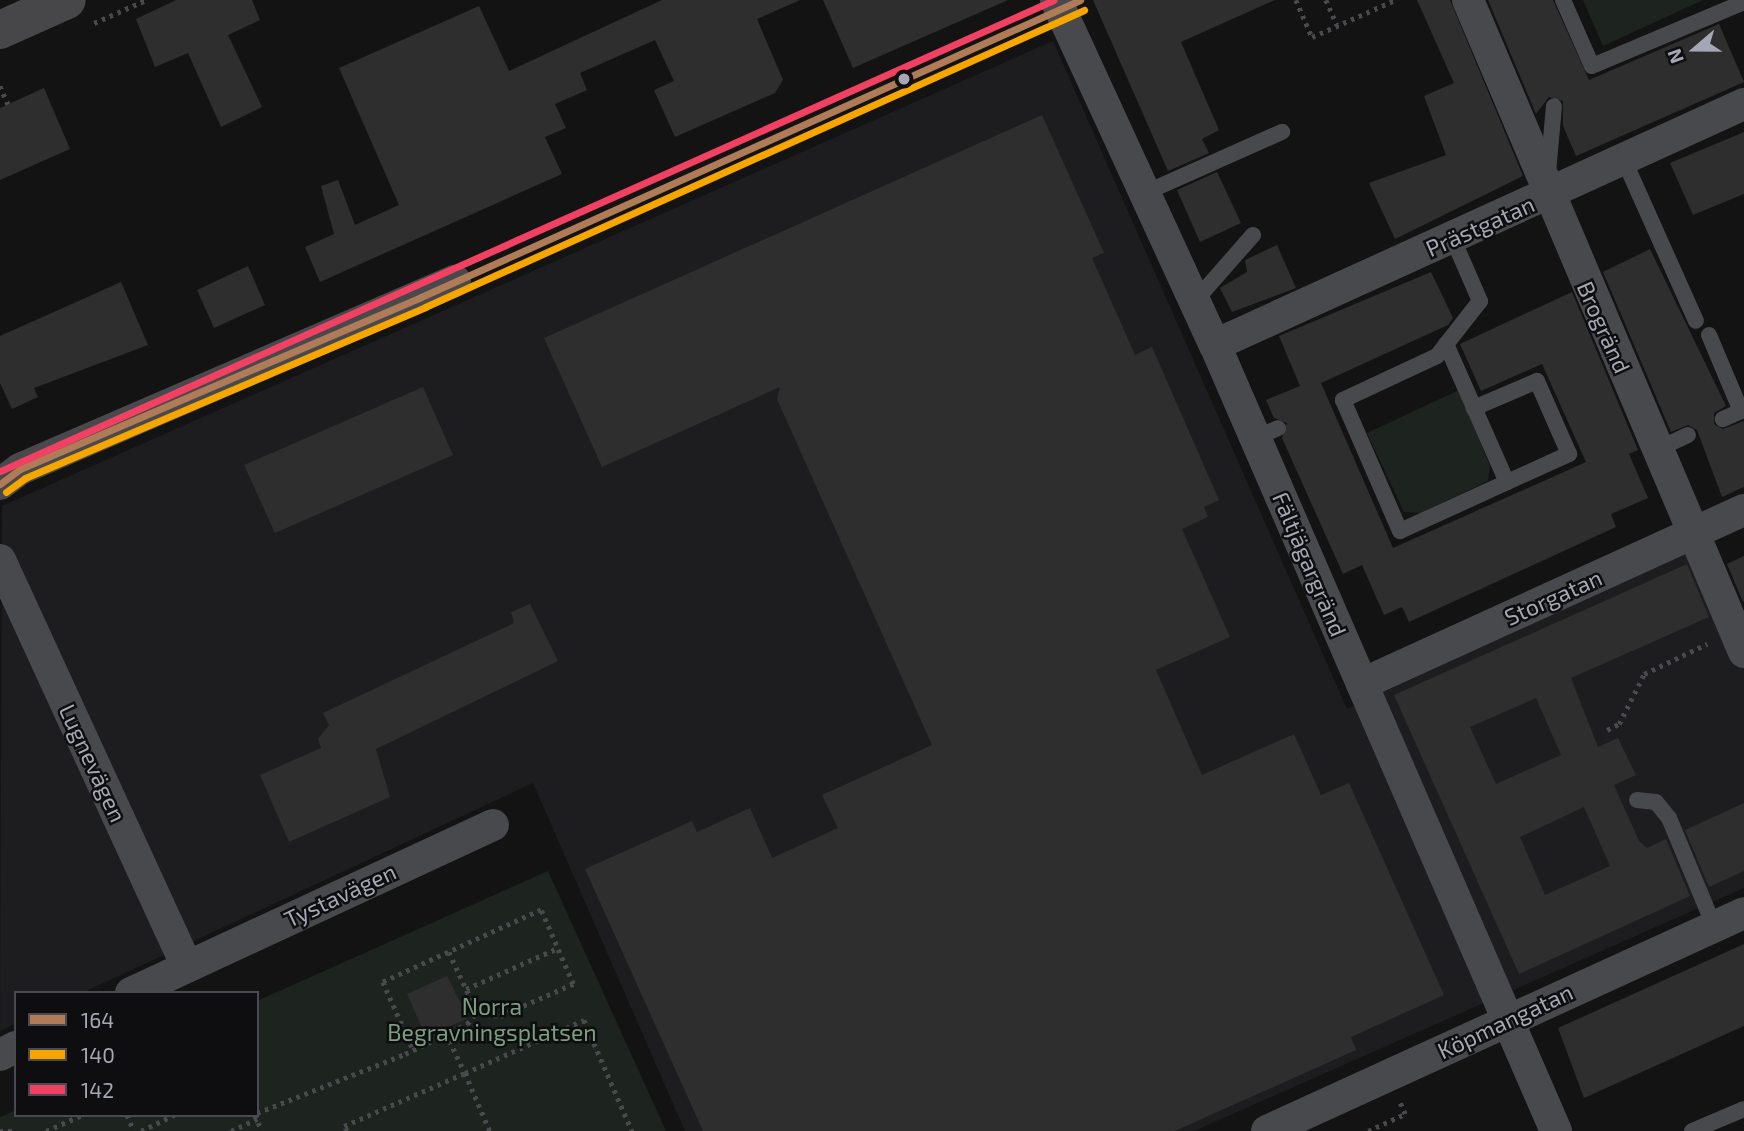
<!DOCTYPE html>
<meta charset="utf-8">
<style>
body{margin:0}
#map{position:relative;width:1744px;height:1131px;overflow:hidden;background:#131313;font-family:"Exo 2",sans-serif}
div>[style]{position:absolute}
.built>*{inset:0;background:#1d1d1f}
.green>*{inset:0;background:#1d231e}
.building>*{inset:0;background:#2e2e2e}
.path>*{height:4.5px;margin-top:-2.25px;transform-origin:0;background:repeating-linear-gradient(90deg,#494a4e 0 3.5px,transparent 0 8.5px)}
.lane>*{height:16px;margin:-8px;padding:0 8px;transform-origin:8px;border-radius:8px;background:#48494c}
.street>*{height:32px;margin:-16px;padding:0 16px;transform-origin:16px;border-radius:16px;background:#48494c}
.secondary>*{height:38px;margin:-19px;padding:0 19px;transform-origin:19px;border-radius:19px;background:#47474a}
.bus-1>*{height:7px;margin:-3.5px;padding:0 3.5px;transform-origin:3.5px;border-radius:3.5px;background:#b07c57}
.bus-2>*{height:7px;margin:-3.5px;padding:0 3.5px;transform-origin:3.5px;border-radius:3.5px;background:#f7a600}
.bus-3>*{height:7px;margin:-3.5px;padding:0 3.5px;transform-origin:3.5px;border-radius:3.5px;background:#f24062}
.dots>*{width:19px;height:19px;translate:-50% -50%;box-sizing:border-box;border:4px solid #0e0d0f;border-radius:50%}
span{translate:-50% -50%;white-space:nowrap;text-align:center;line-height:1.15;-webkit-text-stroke:5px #0e0d0f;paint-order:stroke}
.street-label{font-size:23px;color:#a5a8b4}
.park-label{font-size:23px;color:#7c9e80}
.legend{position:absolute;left:14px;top:991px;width:245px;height:126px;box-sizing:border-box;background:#0e0d0f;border:2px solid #4a4b51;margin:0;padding:9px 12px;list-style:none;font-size:21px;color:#a5a8b4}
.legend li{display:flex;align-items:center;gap:14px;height:35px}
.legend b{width:35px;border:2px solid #4a4b51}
.north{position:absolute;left:1660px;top:14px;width:70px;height:70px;-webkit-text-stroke:5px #0e0d0f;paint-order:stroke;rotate:250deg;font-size:19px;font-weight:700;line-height:28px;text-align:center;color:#a5a8b4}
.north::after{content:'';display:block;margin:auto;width:24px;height:32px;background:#a5a8b4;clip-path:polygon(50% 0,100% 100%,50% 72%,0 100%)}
</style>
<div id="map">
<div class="built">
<div style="clip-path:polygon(1053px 41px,1347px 709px,1694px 549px,1744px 662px,1744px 888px,1194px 1131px,685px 1131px,533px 783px,82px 993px,16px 993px,16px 1023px,0 1031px,2px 506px)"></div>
</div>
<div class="green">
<div style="clip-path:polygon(1583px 0,1703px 0,1603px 46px)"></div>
<div style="clip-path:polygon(1459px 390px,1490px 466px,1488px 481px,1420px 513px,1404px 512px,1367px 433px)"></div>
<div style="clip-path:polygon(548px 871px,666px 1131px,0 1131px,0 1117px,16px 1110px,16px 1115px,257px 1115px,257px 1001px)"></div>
</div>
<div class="building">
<div style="clip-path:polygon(176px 0,252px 0,260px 20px,228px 35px,262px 107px,221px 127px,188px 53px,155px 67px,136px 19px)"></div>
<div style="clip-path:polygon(662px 0,800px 0,757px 19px,783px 80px,775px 93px,675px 137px,654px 90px,674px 81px,655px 40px,580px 73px,587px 90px,555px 104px,566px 128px,545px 137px,562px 174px,320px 282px,305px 247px,334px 234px,321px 186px,338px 180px,355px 225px,399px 205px,339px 68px,479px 6px,509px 71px)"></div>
<div style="clip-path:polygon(823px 0,1008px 0,853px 68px)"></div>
<div style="clip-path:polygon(1093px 0,1275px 0,1181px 42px,1219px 130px,1202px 139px,1209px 153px,1168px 171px)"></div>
<div style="clip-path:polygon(1417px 0,1450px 0,1523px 176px,1395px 239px,1369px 183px,1446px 155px,1424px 96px,1454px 83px)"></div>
<div style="clip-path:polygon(1488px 0,1553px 0,1589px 80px,1719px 24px,1744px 82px,1576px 156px,1563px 126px,1563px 101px,1549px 97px,1536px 114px)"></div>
<div style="clip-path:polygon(44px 88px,70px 149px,0 180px,0 108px)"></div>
<div style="clip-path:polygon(1042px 115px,1104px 253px,1092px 258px,1135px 355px,1152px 347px,1219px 500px,1204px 507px,1208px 517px,1182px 529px,1230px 637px,1156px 670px,1202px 775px,1294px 734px,1321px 795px,1349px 783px,1444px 995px,1351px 1037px,1356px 1050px,1175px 1131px,703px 1131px,585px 869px,692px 821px,697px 832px,750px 808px,772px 858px,838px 828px,822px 795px,932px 745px,777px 399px,780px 387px,602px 467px,544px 338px)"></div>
<div style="clip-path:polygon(1744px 132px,1744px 194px,1693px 215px,1670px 163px)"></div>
<div style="clip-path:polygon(1217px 172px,1241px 223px,1200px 242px,1177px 190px)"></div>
<div style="clip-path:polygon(1277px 245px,1296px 288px,1232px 312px,1220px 288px,1247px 272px,1245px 260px)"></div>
<div style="clip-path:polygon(1650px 249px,1726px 406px,1714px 413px,1714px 424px,1723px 429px,1744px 421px,1744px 487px,1722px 497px,1697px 430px,1688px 425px,1671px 432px,1603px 272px)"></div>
<div style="clip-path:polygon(248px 266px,265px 305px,214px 328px,197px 290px)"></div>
<div style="clip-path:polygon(1431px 272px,1453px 318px,1448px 325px,1321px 383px,1393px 548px,1586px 462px,1542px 364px,1481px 391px,1460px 344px,1572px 292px,1638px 450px,1629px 454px,1648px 498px,1611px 514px,1616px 527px,1409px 622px,1402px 607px,1384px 615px,1362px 565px,1343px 574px,1282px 438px,1287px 423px,1274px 418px,1266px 400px,1300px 386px,1279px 336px)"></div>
<div style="clip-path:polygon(121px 282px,148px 345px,34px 388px,38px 397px,12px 409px,0 383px,0 336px)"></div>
<div style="clip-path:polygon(423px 387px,453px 455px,275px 533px,244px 465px)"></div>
<div style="clip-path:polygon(1744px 556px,1744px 601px,1743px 602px,1727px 564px)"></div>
<div style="clip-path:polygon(evenodd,1687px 564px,1709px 617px,1571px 678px,1598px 747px,1618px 738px,1636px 775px,1614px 785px,1639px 841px,1647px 848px,1666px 839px,1690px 896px,1519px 974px,1394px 695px,1687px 564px,1536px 698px,1561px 755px,1496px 784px,1470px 727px,1536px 698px,1687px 564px,1584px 807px,1610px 866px,1545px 895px,1520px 837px,1584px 807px)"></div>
<div style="clip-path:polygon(530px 604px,558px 661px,376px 749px,390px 797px,289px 842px,260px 775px,321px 748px,318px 739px,329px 725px,323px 713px,514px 623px,511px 612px)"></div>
<div style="clip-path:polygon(1744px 803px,1744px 871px,1709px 887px,1685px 830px)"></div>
<div style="clip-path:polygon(1744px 944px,1744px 1026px,1584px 1098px,1558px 1028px)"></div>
<div style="clip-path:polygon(447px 976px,468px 1018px,426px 1037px,407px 994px)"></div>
</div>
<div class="path">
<div style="left:1296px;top:0;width:40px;rotate:66.6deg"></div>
<div style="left:1312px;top:37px;width:91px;rotate:-24deg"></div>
<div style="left:1326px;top:0;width:27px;rotate:66deg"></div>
<div style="left:94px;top:23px;width:57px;rotate:-23.9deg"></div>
<div style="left:0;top:86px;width:20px;rotate:66deg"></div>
<div style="left:1607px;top:730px;width:13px;rotate:-27deg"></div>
<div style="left:1619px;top:724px;width:56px;rotate:-63.4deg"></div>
<div style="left:1644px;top:674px;width:70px;rotate:-25.5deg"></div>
<div style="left:449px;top:952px;width:66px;rotate:65deg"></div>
<div style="left:466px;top:989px;width:101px;rotate:-24deg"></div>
<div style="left:446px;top:1033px;width:44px;rotate:64.6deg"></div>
<div style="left:465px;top:1073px;width:130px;rotate:-24deg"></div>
<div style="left:584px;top:1020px;width:121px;rotate:66.6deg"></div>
<div style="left:257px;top:1113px;width:159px;rotate:-21.7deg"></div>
<div style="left:405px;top:1054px;width:69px;rotate:-25.8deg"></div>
<div style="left:467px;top:1024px;width:16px;rotate:-50deg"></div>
<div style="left:477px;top:1012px;width:23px;rotate:10deg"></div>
<div style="left:500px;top:1016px;width:80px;rotate:-23.7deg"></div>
<div style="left:573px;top:984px;width:81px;rotate:-113.4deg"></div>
<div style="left:541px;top:910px;width:174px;rotate:155.5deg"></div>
<div style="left:383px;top:982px;width:71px;rotate:66deg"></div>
<div style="left:127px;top:1115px;width:17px;rotate:66deg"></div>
<div style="left:255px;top:1115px;width:17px;rotate:66deg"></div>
<div style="left:0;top:1131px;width:12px"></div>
<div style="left:46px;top:1131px;width:39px;rotate:-24deg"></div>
<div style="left:141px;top:1131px;width:37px;rotate:-26deg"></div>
<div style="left:231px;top:1131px;width:29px;rotate:-25deg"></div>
<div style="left:347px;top:1131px;width:6px;rotate:-121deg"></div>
<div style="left:344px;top:1126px;width:132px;rotate:-23.7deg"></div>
<div style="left:465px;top:1073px;width:63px;rotate:66.7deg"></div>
<div style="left:1368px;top:1131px;width:41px;rotate:-24.7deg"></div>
<div style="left:1405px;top:1114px;width:12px;rotate:-114deg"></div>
</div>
<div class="lane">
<div style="left:1563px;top:0;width:72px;rotate:66.3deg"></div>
<div style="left:1592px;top:66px;width:165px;rotate:-22.8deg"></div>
<div style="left:1624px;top:160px;width:176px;rotate:65.9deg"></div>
<div style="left:1548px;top:173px;width:67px;rotate:-84.9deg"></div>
<div style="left:1147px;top:192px;width:148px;rotate:-24deg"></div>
<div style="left:1453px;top:239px;width:68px;rotate:66.5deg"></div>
<div style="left:1480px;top:301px;width:70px;rotate:128deg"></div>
<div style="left:1437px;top:356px;width:104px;rotate:154.9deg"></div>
<div style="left:1343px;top:400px;width:143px;rotate:66.5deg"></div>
<div style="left:1400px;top:531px;width:186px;rotate:-24.5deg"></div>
<div style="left:1569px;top:454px;width:80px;rotate:-113.7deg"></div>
<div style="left:1537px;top:381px;width:69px;rotate:156.8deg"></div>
<div style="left:1195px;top:301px;width:88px;rotate:-48.7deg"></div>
<div style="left:1709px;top:335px;width:82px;rotate:67.2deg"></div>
<div style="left:1741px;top:411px;width:20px;rotate:156deg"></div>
<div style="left:1446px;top:344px;width:151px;rotate:66.2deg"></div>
<div style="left:1255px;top:438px;width:25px;rotate:-23deg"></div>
<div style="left:1658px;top:449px;width:33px;rotate:-25deg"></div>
<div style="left:1637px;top:800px;width:19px;rotate:6deg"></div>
<div style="left:1656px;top:802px;width:21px;rotate:51deg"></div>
<div style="left:1669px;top:818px;width:117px;rotate:67.4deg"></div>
<div style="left:1692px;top:1131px;width:56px;rotate:-22.9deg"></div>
</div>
<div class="street">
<div style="left:1056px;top:0;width:380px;rotate:65.3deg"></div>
<div style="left:1215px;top:345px;width:857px;rotate:66.55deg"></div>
<div style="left:1468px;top:0;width:708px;rotate:67.06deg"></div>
<div style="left:1215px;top:345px;width:581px;rotate:-24.49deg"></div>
<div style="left:0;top:484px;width:25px;rotate:-37deg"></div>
<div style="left:20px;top:469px;width:474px;rotate:-23.4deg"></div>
<div style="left:0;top:560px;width:447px;rotate:65.3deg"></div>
<div style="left:1362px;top:684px;width:420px;rotate:-24.5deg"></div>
<div style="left:131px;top:993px;width:399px;rotate:-24.9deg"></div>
<div style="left:0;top:1055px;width:18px;rotate:-27deg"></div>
<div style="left:1267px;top:1131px;width:524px;rotate:-24.56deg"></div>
</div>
<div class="secondary">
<div style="left:0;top:30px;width:73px;rotate:-24.1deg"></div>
</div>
<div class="bus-1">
<div style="left:0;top:484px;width:25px;rotate:-37deg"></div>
<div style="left:20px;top:469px;width:436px;rotate:-23.2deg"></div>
<div style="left:421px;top:297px;width:723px;rotate:-24.26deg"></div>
</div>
<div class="bus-2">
<div style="left:6px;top:492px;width:24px;rotate:-36deg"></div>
<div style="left:25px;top:478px;width:435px;rotate:-23.1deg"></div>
<div style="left:425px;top:307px;width:723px;rotate:-24.26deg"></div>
</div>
<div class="bus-3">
<div style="left:0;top:471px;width:1154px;rotate:-24.08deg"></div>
</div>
<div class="dots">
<div style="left:904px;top:79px;background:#a5a8b4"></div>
</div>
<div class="street-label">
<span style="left:1480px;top:226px;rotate:-24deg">Prästgatan</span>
<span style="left:1604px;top:327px;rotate:66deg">Brogränd</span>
<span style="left:1310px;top:564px;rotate:67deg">Fältjägargränd</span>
<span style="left:1553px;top:597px;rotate:-24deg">Storgatan</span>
<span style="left:93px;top:763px;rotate:65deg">Lugnevägen</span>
<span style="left:340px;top:895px;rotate:-25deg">Tystavägen</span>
<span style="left:1505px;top:1021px;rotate:-25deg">Köpmangatan</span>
</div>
<div class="park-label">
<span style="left:492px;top:1019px">Norra<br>Begravningsplatsen</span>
</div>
<ul class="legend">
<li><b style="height:9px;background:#b07c57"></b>164</li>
<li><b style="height:9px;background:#f7a600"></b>140</li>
<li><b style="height:9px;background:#f24062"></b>142</li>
</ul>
<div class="north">N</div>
</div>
